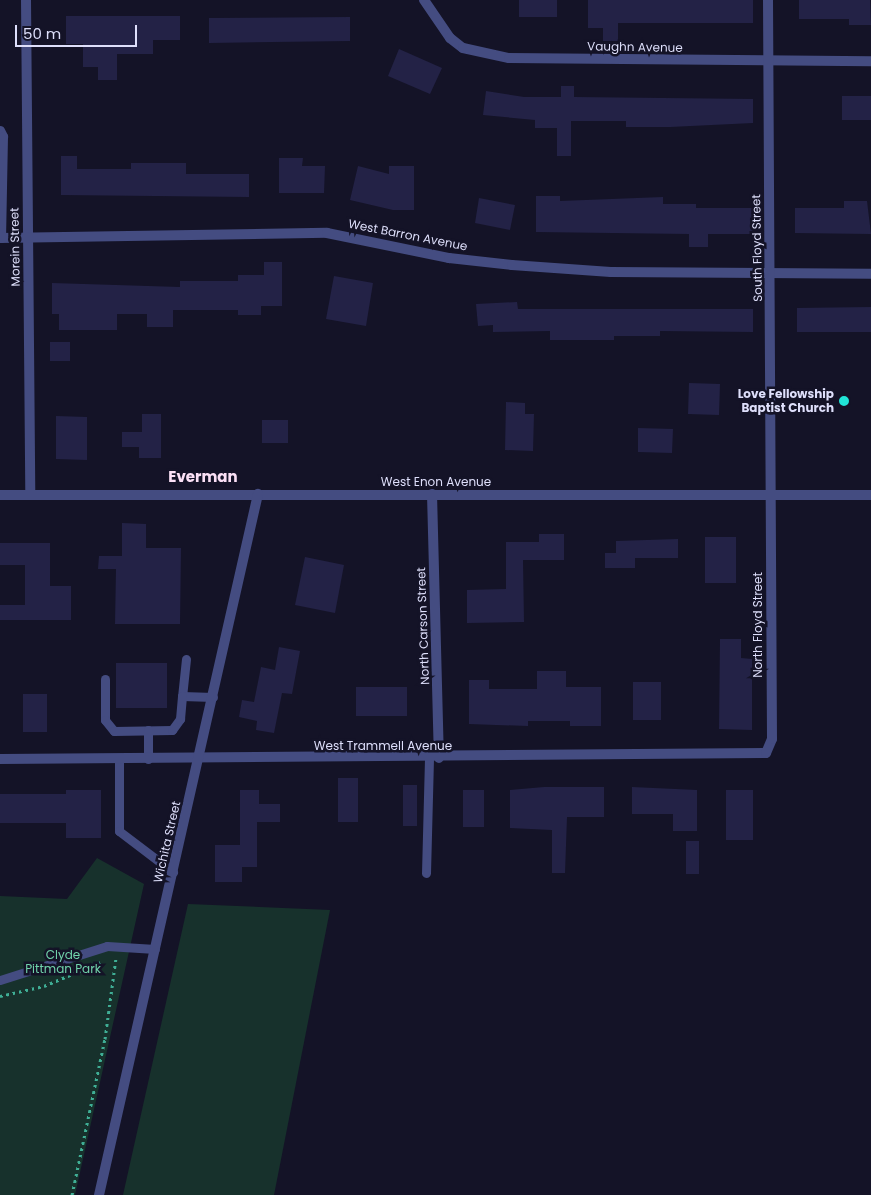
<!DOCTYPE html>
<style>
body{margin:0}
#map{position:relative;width:871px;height:1195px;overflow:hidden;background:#141327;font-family:Poppins,sans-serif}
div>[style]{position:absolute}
.green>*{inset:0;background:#17312c}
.building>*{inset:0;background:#232246}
.path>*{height:3px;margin-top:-1.5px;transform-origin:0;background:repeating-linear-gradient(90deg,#3fae95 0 2.5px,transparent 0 6.5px)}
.service>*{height:9px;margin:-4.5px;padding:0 4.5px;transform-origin:4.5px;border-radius:4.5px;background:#444c81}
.minor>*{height:10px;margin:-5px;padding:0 5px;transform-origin:5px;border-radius:5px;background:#444c81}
.tertiary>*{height:10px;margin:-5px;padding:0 5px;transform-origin:5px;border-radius:5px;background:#444c81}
.dots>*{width:14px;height:14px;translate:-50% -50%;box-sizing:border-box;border:2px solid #141327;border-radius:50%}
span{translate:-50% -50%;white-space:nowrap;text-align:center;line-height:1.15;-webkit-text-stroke:5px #141327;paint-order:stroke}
.street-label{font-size:12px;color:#dedffb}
.poi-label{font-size:12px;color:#dedffb;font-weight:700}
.right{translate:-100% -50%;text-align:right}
.park-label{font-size:12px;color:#71d3ab}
.quarter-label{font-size:15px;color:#fbe0f6;font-weight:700}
.scale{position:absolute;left:15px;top:25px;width:122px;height:22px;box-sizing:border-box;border:2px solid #dedffb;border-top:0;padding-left:6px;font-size:15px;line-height:18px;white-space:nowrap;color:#dedffb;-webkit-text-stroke:4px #141327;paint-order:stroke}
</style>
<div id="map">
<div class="green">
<div style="clip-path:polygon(97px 858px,144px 884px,75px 1195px,0 1195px,0 896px,67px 899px)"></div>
<div style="clip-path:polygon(188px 904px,330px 910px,274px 1195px,123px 1195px)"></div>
</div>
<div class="building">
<div style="clip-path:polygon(519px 0,557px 0,557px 17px,519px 17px)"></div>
<div style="clip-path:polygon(588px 0,753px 0,753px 23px,618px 23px,618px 41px,603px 41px,603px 28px,588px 28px)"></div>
<div style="clip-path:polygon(799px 0,870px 0,871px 25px,849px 25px,849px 19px,799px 19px)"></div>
<div style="clip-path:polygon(66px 16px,180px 16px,180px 40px,153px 40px,153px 54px,117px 54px,117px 80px,98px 80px,98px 67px,83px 67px,83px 44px,66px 44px)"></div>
<div style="clip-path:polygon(350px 17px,350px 41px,209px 43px,209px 18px)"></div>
<div style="clip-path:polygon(399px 49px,442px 68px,430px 94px,388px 76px)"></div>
<div style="clip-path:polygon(561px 86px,574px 86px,574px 97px,753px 99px,753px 123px,670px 127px,626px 127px,626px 121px,571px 121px,571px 156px,557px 156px,557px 128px,535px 128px,535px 120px,483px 115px,486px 91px,524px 97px,561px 97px)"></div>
<div style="clip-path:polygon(842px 96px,871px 96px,871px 120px,842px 120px)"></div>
<div style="clip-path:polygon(61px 156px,77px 156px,77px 169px,131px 169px,131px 163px,186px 163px,186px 174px,249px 174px,249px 197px,61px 195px)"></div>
<div style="clip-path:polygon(279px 158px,303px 158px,302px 166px,325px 166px,324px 193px,279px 193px)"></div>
<div style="clip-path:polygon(358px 166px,389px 174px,389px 166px,414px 166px,414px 210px,393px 210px,350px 200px)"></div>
<div style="clip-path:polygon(536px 196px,560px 196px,560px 201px,663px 197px,663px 204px,696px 204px,696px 208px,754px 208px,754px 234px,708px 234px,708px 247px,689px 247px,689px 234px,536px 232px)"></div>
<div style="clip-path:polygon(479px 198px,515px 205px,510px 230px,475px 223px)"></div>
<div style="clip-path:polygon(844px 201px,867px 201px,871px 234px,795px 233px,795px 208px,844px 208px)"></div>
<div style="clip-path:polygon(264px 262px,282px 262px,282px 306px,261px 306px,261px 315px,238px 315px,238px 310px,173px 310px,173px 327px,147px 327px,147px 314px,117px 314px,117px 330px,59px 330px,59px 314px,52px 314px,52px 283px,180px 287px,180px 281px,238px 281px,238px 275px,264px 275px)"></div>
<div style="clip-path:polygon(334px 276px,373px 283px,366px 326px,326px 319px)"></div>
<div style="clip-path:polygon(517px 302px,518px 309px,753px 309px,753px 332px,660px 331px,660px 336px,614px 336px,614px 340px,550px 340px,550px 331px,493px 332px,493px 325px,478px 326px,476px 304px)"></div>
<div style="clip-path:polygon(871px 307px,871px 332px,797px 332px,797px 308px)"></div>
<div style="clip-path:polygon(50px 342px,70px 342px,70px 361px,50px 361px)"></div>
<div style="clip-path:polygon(689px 383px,720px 384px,719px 415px,688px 414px)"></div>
<div style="clip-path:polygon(506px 402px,525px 403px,525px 414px,534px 414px,533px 451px,505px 450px)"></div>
<div style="clip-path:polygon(142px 414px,161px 414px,161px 458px,139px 458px,139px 447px,122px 447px,122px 432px,142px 432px)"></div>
<div style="clip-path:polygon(56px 416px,87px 417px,87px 460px,56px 459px)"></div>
<div style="clip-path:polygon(262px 420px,288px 420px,288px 443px,262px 443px)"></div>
<div style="clip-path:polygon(638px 428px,673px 429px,672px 453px,638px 452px)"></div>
<div style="clip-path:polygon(122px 523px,146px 524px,146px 548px,181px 548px,180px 624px,115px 624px,116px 569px,98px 569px,99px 556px,122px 556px)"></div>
<div style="clip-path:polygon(539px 534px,564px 534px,564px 560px,523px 560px,524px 622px,467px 623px,467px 590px,506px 589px,506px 542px,539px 542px)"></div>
<div style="clip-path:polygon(705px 537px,736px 537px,736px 583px,705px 583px)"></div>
<div style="clip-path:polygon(678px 539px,678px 558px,635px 558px,635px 568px,605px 568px,605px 553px,616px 553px,616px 541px)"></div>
<div style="clip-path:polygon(0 543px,50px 543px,50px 586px,71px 586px,71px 620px,0 620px,0 605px,25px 605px,25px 565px,0 565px)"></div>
<div style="clip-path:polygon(305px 557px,344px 565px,335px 613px,295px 605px)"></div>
<div style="clip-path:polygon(720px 639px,741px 639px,741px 658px,752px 659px,752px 730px,719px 729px)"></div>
<div style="clip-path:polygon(279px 647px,300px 651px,292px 694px,282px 693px,274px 733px,256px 730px,257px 721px,239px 717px,242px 700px,254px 702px,261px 667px,275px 670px)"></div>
<div style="clip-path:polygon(116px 663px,167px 663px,167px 708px,116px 708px)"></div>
<div style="clip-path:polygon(537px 671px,566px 671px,566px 687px,601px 687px,601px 726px,570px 726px,570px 721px,528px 721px,528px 726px,469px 724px,469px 680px,489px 680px,489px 689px,537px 689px)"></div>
<div style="clip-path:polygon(633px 682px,661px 682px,661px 720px,633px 720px)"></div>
<div style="clip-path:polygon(356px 687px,407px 687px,407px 716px,356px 716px)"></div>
<div style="clip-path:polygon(23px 694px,47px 694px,47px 732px,23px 732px)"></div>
<div style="clip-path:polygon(338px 778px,358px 778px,358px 822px,338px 822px)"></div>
<div style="clip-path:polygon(403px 785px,417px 785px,417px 826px,403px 826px)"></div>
<div style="clip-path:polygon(544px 787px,604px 787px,604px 817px,567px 817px,565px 873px,552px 873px,552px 830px,510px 828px,510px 790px)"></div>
<div style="clip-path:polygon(632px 787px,697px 790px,697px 831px,673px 831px,673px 814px,632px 814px)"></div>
<div style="clip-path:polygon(66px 790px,101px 790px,101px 838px,66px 838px,66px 823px,0 823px,0 794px,66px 794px)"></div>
<div style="clip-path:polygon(240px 790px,259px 790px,259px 804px,280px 804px,280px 822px,257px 822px,257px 867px,242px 867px,242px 882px,215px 882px,215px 845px,240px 845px)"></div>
<div style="clip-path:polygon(463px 790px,484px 790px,484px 827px,463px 827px)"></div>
<div style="clip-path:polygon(726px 790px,753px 790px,753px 840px,726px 840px)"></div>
<div style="clip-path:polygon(686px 841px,699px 841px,699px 874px,686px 874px)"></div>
</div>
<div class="path">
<div style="left:0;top:996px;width:45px;rotate:-12.8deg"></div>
<div style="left:44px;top:986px;width:62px;rotate:-22.8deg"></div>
<div style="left:72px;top:1195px;width:159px;rotate:-78.1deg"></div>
<div style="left:105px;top:1039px;width:82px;rotate:-82.3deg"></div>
</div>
<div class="service">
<div style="left:0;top:130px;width:7px;rotate:63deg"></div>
<div style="left:3px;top:136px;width:102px;rotate:91.1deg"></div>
<div style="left:186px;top:659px;width:37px;rotate:96deg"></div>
<div style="left:182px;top:696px;width:31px;rotate:2deg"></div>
<div style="left:105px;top:679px;width:41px;rotate:90deg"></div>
<div style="left:105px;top:720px;width:14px;rotate:51deg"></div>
<div style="left:114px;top:731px;width:58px;rotate:-1deg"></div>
<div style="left:172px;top:730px;width:14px;rotate:-54deg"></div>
<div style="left:180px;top:719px;width:23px;rotate:-85deg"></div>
<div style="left:148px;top:730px;width:29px;rotate:90deg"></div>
<div style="left:119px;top:759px;width:72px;rotate:90deg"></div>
<div style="left:119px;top:831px;width:68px;rotate:37.2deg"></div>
<div style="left:426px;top:873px;width:115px;rotate:-88.5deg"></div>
<div style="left:0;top:980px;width:112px;rotate:-17.6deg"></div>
<div style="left:107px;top:946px;width:48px;rotate:3.6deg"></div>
</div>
<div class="minor">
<div style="left:26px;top:0;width:495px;rotate:89.5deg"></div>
<div style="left:424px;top:0;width:46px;rotate:55.6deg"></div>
<div style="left:450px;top:38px;width:16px;rotate:38deg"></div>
<div style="left:463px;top:48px;width:47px;rotate:12.3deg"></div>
<div style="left:509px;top:58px;width:362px;rotate:0.5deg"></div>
<div style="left:0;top:238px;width:327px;rotate:-0.9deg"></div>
<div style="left:327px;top:233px;width:125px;rotate:11.6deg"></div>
<div style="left:449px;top:258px;width:63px;rotate:6.3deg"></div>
<div style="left:512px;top:265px;width:99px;rotate:4deg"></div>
<div style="left:611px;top:272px;width:260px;rotate:0.4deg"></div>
<div style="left:432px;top:494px;width:264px;rotate:88.5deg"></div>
<div style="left:0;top:759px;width:766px;rotate:-0.45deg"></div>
<div style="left:766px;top:753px;width:15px;rotate:-67deg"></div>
<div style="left:772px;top:739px;width:739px;rotate:-90.31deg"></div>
</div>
<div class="tertiary">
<div style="left:0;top:495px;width:871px"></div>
<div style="left:99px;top:1195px;width:719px;rotate:-77.22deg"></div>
</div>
<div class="dots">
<div style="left:844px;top:401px;background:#21e4d7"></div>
</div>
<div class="street-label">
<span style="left:635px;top:47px;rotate:1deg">Vaughn Avenue</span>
<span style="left:408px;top:235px;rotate:11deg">West Barron Avenue</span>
<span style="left:15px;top:247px;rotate:-91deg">Morein Street</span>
<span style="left:757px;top:248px;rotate:-91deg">South Floyd Street</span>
<span style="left:436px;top:482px">West Enon Avenue</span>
<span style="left:758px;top:625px;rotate:-90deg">North Floyd Street</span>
<span style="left:423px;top:626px;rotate:-92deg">North Carson Street</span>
<span style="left:383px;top:746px">West Trammell Avenue</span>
<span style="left:167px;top:842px;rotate:-77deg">Wichita Street</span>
</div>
<div class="poi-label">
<span class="right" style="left:834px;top:401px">Love Fellowship<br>Baptist Church</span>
</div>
<div class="park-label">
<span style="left:63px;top:962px">Clyde<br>Pittman Park</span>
</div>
<div class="quarter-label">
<span style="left:203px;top:477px">Everman</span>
</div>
<div class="scale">50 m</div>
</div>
